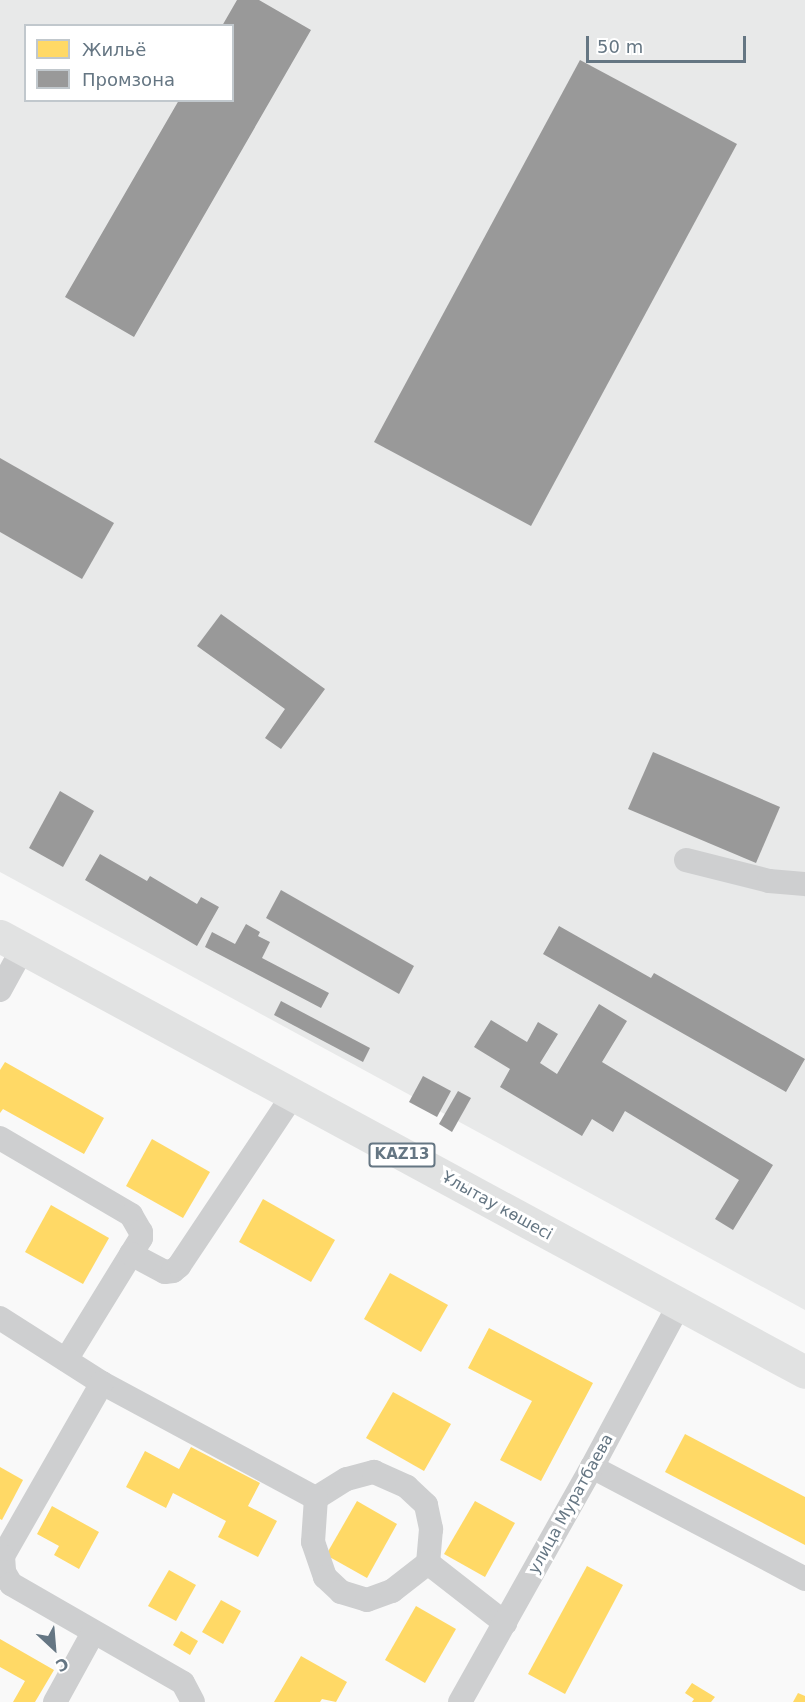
<!DOCTYPE html>
<meta charset="utf-8">
<style>
body{margin:0}
#map{position:relative;width:805px;height:1702px;overflow:hidden;background:#f9f9f9;font-family:"DejaVu Sans",sans-serif}
div>[style]{position:absolute}
.built>*{inset:0;background:#e8e9e9}
.homes>*{inset:0;background:#ffd966}
.industry>*{inset:0;background:#999}
.street>*{height:24px;margin:-12px;padding:0 12px;transform-origin:12px;border-radius:12px;background:#cecfd0}
.primary>*{height:33px;margin:-16.5px;padding:0 16.5px;transform-origin:16.5px;border-radius:16.5px;background:#e1e2e2}
span{translate:-50% -50%;white-space:nowrap;text-align:center;line-height:1.15;-webkit-text-stroke:6px #fff;paint-order:stroke}
.shield-label span{padding:2px 4px;background:#fff;border:2px solid;border-radius:4px;-webkit-text-stroke-width:0}
.shield-label{font-size:15px;color:#657683;font-weight:700}
.street-label{font-size:16px;color:#657683}
.legend{position:absolute;left:24px;top:24px;width:210px;height:78px;box-sizing:border-box;background:#fff;border:2px solid #c1c8cd;margin:0;padding:8px 10px;list-style:none;font-size:18px;color:#657683}
.legend li{display:flex;align-items:center;gap:12px;height:30px}
.legend b{width:30px;border:2px solid #c1c8cd}
.north{position:absolute;left:24px;top:1618px;width:60px;height:60px;-webkit-text-stroke:4px #fff;paint-order:stroke;rotate:154deg;font-size:16px;font-weight:700;line-height:24px;text-align:center;color:#657683}
.north::after{content:'';display:block;margin:auto;width:21px;height:27px;background:#657683;clip-path:polygon(50% 0,100% 100%,50% 72%,0 100%)}
.scale{position:absolute;left:586px;top:36px;width:160px;height:27px;box-sizing:border-box;border:3px solid #657683;border-top:0;padding-left:8px;font-size:18px;line-height:21px;white-space:nowrap;color:#657683;-webkit-text-stroke:4px #fff;paint-order:stroke}
</style>
<div id="map">
<div class="built">
<div style="clip-path:polygon(evenodd,0 0,805px 0,805px 1310px,0 872px,0 0,26px 26px,232px 26px,232px 100px,26px 100px,26px 26px)"></div>
</div>
<div class="homes">
<div style="clip-path:polygon(5px 1062px,104px 1118px,84px 1154px,3px 1109px,0 1113px,0 1070px)"></div>
<div style="clip-path:polygon(152px 1139px,210px 1172px,183px 1218px,126px 1186px)"></div>
<div style="clip-path:polygon(263px 1199px,335px 1240px,311px 1282px,239px 1242px)"></div>
<div style="clip-path:polygon(51px 1205px,109px 1238px,83px 1284px,25px 1252px)"></div>
<div style="clip-path:polygon(390px 1273px,448px 1305px,421px 1352px,364px 1319px)"></div>
<div style="clip-path:polygon(489px 1328px,593px 1383px,541px 1481px,500px 1460px,532px 1401px,468px 1368px)"></div>
<div style="clip-path:polygon(393px 1392px,451px 1424px,424px 1471px,366px 1438px)"></div>
<div style="clip-path:polygon(685px 1434px,805px 1497px,805px 1545px,665px 1472px)"></div>
<div style="clip-path:polygon(191px 1447px,260px 1483px,248px 1506px,277px 1521px,258px 1557px,218px 1537px,226px 1521px,173px 1493px,166px 1508px,126px 1487px,145px 1451px,179px 1469px)"></div>
<div style="clip-path:polygon(0 1467px,23px 1480px,2px 1520px,0 1519px)"></div>
<div style="clip-path:polygon(357px 1501px,397px 1524px,367px 1578px,326px 1555px)"></div>
<div style="clip-path:polygon(475px 1501px,515px 1523px,485px 1577px,444px 1554px)"></div>
<div style="clip-path:polygon(52px 1506px,99px 1532px,79px 1569px,54px 1555px,59px 1546px,37px 1534px)"></div>
<div style="clip-path:polygon(587px 1566px,623px 1585px,565px 1694px,528px 1674px)"></div>
<div style="clip-path:polygon(169px 1570px,196px 1585px,176px 1621px,148px 1606px)"></div>
<div style="clip-path:polygon(221px 1600px,241px 1611px,223px 1644px,202px 1632px)"></div>
<div style="clip-path:polygon(416px 1606px,456px 1629px,425px 1683px,385px 1660px)"></div>
<div style="clip-path:polygon(181px 1631px,198px 1641px,190px 1655px,173px 1645px)"></div>
<div style="clip-path:polygon(0 1639px,54px 1670px,35px 1702px,13px 1702px,25px 1681px,0 1667px)"></div>
<div style="clip-path:polygon(301px 1656px,347px 1682px,336px 1702px,322px 1699px,320px 1702px,274px 1702px)"></div>
<div style="clip-path:polygon(692px 1683px,715px 1697px,711px 1702px,692px 1702px,694px 1699px,685px 1693px)"></div>
<div style="clip-path:polygon(798px 1693px,805px 1696px,805px 1702px,793px 1702px)"></div>
</div>
<div class="industry">
<div style="clip-path:polygon(237px 0,259px 0,311px 30px,134px 337px,65px 297px,179px 100px,232px 100px,232px 26px,222px 26px)"></div>
<div style="clip-path:polygon(580px 60px,737px 144px,531px 526px,374px 442px)"></div>
<div style="clip-path:polygon(0 458px,114px 523px,82px 579px,0 532px)"></div>
<div style="clip-path:polygon(221px 614px,325px 689px,281px 749px,265px 738px,285px 709px,197px 646px)"></div>
<div style="clip-path:polygon(653px 752px,780px 807px,756px 863px,628px 809px)"></div>
<div style="clip-path:polygon(60px 791px,94px 811px,63px 867px,29px 848px)"></div>
<div style="clip-path:polygon(100px 854px,147px 881px,150px 876px,197px 904px,201px 897px,219px 907px,197px 946px,85px 880px)"></div>
<div style="clip-path:polygon(281px 890px,414px 966px,399px 994px,266px 918px)"></div>
<div style="clip-path:polygon(246px 924px,260px 932px,258px 936px,270px 942px,262px 958px,329px 993px,321px 1008px,205px 947px,212px 932px,235px 944px)"></div>
<div style="clip-path:polygon(559px 926px,651px 978px,654px 973px,805px 1059px,786px 1092px,543px 954px)"></div>
<div style="clip-path:polygon(281px 1001px,370px 1048px,363px 1062px,274px 1015px)"></div>
<div style="clip-path:polygon(599px 1004px,627px 1021px,602px 1062px,773px 1165px,733px 1230px,715px 1219px,739px 1180px,625px 1111px,613px 1132px,592px 1119px,582px 1136px,500px 1087px,510px 1069px,474px 1047px,491px 1020px,527px 1042px,538px 1022px,558px 1034px,540px 1063px,557px 1074px)"></div>
<div style="clip-path:polygon(423px 1076px,451px 1091px,437px 1117px,409px 1102px)"></div>
<div style="clip-path:polygon(458px 1091px,471px 1098px,452px 1132px,439px 1124px)"></div>
</div>
<div class="street">
<div style="left:686px;top:860px;width:86px;rotate:14.2deg"></div>
<div style="left:769px;top:881px;width:36px;rotate:5deg"></div>
<div style="left:0;top:990px;width:48px;rotate:-61.3deg"></div>
<div style="left:0;top:1138px;width:152px;rotate:30.4deg"></div>
<div style="left:131px;top:1215px;width:20px;rotate:60deg"></div>
<div style="left:141px;top:1232px;width:6px;rotate:90deg"></div>
<div style="left:141px;top:1238px;width:143px;rotate:121.6deg"></div>
<div style="left:131px;top:1254px;width:38px;rotate:28deg"></div>
<div style="left:165px;top:1272px;width:8px;rotate:-7deg"></div>
<div style="left:173px;top:1271px;width:8px;rotate:-40deg"></div>
<div style="left:179px;top:1266px;width:206px;rotate:-56.3deg"></div>
<div style="left:0;top:1318px;width:121px;rotate:32.5deg"></div>
<div style="left:102px;top:1383px;width:243px;rotate:28.3deg"></div>
<div style="left:316px;top:1498px;width:36px;rotate:-32deg"></div>
<div style="left:347px;top:1479px;width:28px;rotate:-15deg"></div>
<div style="left:374px;top:1472px;width:36px;rotate:24deg"></div>
<div style="left:407px;top:1487px;width:26px;rotate:43deg"></div>
<div style="left:426px;top:1505px;width:25px;rotate:78deg"></div>
<div style="left:431px;top:1529px;width:34px;rotate:95deg"></div>
<div style="left:428px;top:1563px;width:98px;rotate:37.9deg"></div>
<div style="left:102px;top:1383px;width:199px;rotate:119.8deg"></div>
<div style="left:3px;top:1556px;width:16px;rotate:86deg"></div>
<div style="left:4px;top:1572px;width:14px;rotate:60deg"></div>
<div style="left:11px;top:1584px;width:198px;rotate:29.9deg"></div>
<div style="left:183px;top:1683px;width:21px;rotate:62deg"></div>
<div style="left:592px;top:1467px;width:241px;rotate:27.7deg"></div>
<div style="left:316px;top:1498px;width:44px;rotate:93.9deg"></div>
<div style="left:313px;top:1542px;width:37px;rotate:71deg"></div>
<div style="left:325px;top:1577px;width:22px;rotate:43deg"></div>
<div style="left:341px;top:1592px;width:27px;rotate:17deg"></div>
<div style="left:367px;top:1600px;width:27px;rotate:-20deg"></div>
<div style="left:392px;top:1591px;width:46px;rotate:-37.9deg"></div>
<div style="left:55px;top:1702px;width:79px;rotate:-61.2deg"></div>
<div style="left:460px;top:1702px;width:270px;rotate:-60.7deg"></div>
<div style="left:592px;top:1467px;width:184px;rotate:-61.8deg"></div>
</div>
<div class="primary">
<div style="left:0;top:936px;width:915px;rotate:28.44deg"></div>
</div>
<div class="shield-label">
<span style="left:402px;top:1155px">KAZ13</span>
</div>
<div class="street-label">
<span style="left:497px;top:1206px;rotate:29deg">Ұлытау көшесі</span>
<span style="left:571px;top:1504px;rotate:-61deg">улица Муратбаева</span>
</div>
<ul class="legend">
<li><b style="height:16px;background:#ffd966"></b>Жильё</li>
<li><b style="height:16px;background:#999"></b>Промзона</li>
</ul>
<div class="north">С</div>
<div class="scale">50 m</div>
</div>
